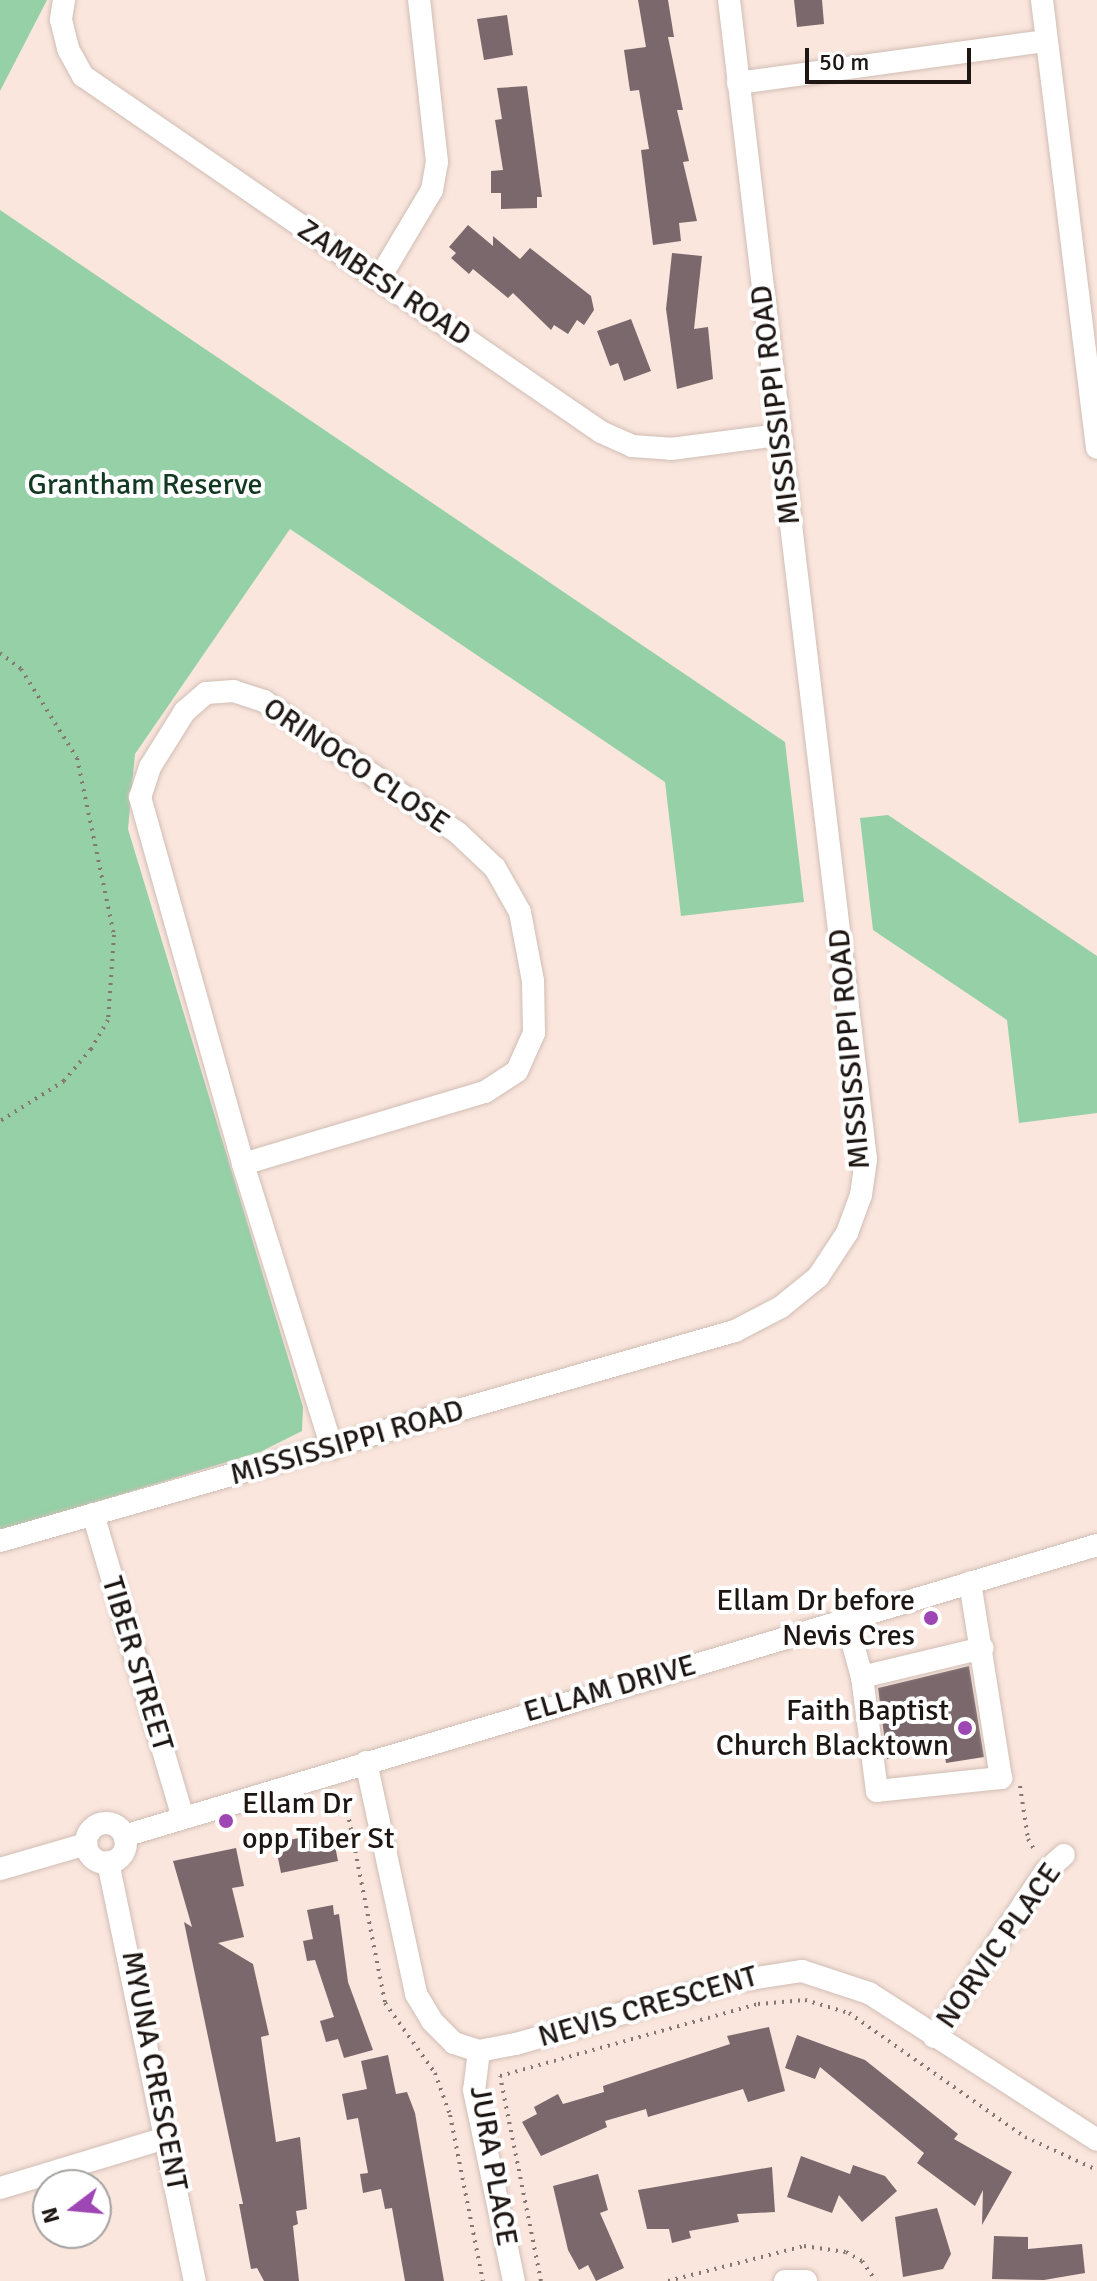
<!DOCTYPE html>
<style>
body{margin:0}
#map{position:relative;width:1097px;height:2281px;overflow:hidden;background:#fae6dd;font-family:Signika,sans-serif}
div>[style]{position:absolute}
.green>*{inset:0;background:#95d0a7}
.building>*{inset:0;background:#7a686d}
.path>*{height:4px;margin-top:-2px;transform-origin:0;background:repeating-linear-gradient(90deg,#847771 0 2px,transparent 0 8px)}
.roads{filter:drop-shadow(0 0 2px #d0bdb4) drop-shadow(0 0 2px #d0bdb4)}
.minor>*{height:22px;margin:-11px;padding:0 11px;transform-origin:11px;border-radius:11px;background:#fff}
.minor>.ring{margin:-11px;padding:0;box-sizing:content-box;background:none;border:22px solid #fff;border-radius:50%}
.dots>*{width:22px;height:22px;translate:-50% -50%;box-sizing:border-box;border:4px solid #fff;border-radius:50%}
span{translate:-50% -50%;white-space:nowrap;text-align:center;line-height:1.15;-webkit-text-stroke:8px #fff;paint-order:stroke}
.street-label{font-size:30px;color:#1d1613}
.park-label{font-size:30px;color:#133922}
.poi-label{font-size:30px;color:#1d1613}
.right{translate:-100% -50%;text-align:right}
.left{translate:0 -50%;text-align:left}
.north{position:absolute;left:32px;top:2169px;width:80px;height:80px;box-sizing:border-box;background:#fff;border:2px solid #a5a2a1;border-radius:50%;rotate:254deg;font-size:22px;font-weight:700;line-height:32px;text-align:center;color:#1d1613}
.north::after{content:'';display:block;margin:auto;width:28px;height:36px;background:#9e46b3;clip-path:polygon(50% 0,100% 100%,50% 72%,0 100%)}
.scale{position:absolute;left:805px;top:48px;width:166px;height:36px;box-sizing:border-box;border:4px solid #1d1613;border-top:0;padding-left:10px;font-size:24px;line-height:28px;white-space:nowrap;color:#1d1613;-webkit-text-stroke:6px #fff;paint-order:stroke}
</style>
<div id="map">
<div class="green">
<div style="clip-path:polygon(0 0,47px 0,0 91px)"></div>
<div style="clip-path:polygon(0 210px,785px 742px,804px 902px,681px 916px,665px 782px,290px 529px,135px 754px,128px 829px,303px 1407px,302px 1431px,260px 1452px,0 1531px)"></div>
<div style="clip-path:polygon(888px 815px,1097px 956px,1097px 1113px,1019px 1123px,1007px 1020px,873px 930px,860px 818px)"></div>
</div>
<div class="building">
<div style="clip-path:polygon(638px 0,668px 0,674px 37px,668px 37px,683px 110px,677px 110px,689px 161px,683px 162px,697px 221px,679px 223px,681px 241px,653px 245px,641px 150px,649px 149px,639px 90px,630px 91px,624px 50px,646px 47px)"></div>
<div style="clip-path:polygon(794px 0,822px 0,824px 24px,797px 27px)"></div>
<div style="clip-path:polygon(507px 15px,513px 55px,484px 60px,477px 19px)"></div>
<div style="clip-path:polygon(527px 86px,542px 197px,537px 197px,537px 208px,501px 209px,501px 193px,491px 193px,491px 171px,503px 170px,495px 120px,502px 119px,497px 88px)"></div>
<div style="clip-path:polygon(468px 225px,493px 246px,493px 236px,520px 259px,530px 248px,591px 296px,594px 310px,584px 325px,577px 320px,568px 334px,554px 325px,551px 330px,513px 293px,508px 298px,473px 269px,469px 274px,451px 258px,456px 253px,449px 247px)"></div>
<div style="clip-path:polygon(672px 253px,702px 256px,694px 329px,708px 327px,713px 379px,677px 389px,666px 309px)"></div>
<div style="clip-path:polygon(631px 319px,651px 371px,624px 381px,618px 363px,610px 366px,597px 331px)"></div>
<div style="clip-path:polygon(969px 1666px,984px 1757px,946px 1763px,944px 1750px,887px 1759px,878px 1688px)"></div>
<div style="clip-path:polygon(332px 1831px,338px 1861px,281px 1873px,275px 1843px)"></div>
<div style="clip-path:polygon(236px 1848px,244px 1886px,232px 1888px,244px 1937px,218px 1943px,253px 1964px,269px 2035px,261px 2037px,276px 2142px,300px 2137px,307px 2209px,296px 2211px,298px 2224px,293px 2226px,299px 2281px,264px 2281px,257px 2268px,251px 2269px,239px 2204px,243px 2204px,184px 1922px,192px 1927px,173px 1861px)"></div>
<div style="clip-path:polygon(333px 1905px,334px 1915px,339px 1914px,348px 1982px,373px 2050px,344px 2058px,338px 2039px,326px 2042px,320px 2021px,334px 2017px,315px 1960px,307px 1961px,303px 1941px,313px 1939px,307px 1910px)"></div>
<div style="clip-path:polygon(769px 2027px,785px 2091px,748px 2102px,743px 2089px,648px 2117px,646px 2109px,605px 2121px,607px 2127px,541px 2156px,522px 2122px,537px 2114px,534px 2107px,558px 2094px,563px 2104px,604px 2092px,603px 2086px,730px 2044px,727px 2036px)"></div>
<div style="clip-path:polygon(797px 2035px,865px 2060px,958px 2134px,954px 2139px,1012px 2172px,982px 2225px,983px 2190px,975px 2206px,917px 2163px,924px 2153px,820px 2067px,815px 2079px,785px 2068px)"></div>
<div style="clip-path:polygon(388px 2055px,396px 2094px,407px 2092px,415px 2113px,444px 2281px,405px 2281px,392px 2208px,385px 2209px,381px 2189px,363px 2193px,360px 2174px,368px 2173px,358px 2118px,347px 2120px,342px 2094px,367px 2089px,361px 2061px)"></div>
<div style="clip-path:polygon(801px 2156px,850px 2174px,853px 2165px,885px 2176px,897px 2191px,862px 2222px,839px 2195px,832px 2213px,787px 2197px)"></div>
<div style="clip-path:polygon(772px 2167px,775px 2212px,737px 2214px,739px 2222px,689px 2231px,691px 2238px,672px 2243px,669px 2229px,647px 2229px,638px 2190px)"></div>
<div style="clip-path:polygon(598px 2174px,608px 2210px,600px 2213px,624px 2268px,596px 2281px,588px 2265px,579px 2270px,568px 2250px,553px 2186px)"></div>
<div style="clip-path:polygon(937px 2208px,951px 2254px,943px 2269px,903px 2277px,895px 2217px)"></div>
<div style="clip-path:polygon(994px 2236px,1028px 2237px,1028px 2249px,1082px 2244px,1085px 2273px,1044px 2280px,992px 2279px)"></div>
</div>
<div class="path">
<div style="left:0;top:653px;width:26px;rotate:37deg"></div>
<div style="left:21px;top:669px;width:105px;rotate:57.8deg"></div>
<div style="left:77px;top:758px;width:181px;rotate:78.2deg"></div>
<div style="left:114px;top:935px;width:85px;rotate:94deg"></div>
<div style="left:108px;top:1020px;width:34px;rotate:120deg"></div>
<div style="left:91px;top:1049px;width:42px;rotate:130.2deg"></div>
<div style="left:64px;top:1081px;width:75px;rotate:148deg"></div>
<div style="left:1020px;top:1786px;width:54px;rotate:81.4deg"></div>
<div style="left:1028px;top:1839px;width:14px;rotate:60deg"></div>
<div style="left:338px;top:1796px;width:11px;rotate:45deg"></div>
<div style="left:346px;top:1804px;width:203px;rotate:78.9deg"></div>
<div style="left:385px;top:2003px;width:86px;rotate:54.5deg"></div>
<div style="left:435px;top:2073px;width:45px;rotate:70.3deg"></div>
<div style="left:450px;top:2115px;width:169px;rotate:78.8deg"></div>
<div style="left:541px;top:2281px;width:209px;rotate:-101.3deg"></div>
<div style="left:500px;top:2076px;width:268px;rotate:-15.6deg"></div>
<div style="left:758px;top:2004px;width:47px;rotate:-4.9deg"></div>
<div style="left:805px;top:2000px;width:46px;rotate:16.5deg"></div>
<div style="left:849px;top:2013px;width:215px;rotate:35.2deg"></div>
<div style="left:1025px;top:2137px;width:79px;rotate:24.6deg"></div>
<div style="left:668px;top:2281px;width:140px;rotate:-14.4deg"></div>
<div style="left:804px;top:2246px;width:42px;rotate:8.1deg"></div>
<div style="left:846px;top:2252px;width:18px;rotate:29deg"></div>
<div style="left:862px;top:2261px;width:24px;rotate:55deg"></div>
</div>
<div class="roads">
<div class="minor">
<div style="left:64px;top:0;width:20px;rotate:99deg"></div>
<div style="left:61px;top:20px;width:30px;rotate:76deg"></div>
<div style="left:68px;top:49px;width:31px;rotate:61deg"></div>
<div style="left:83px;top:76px;width:629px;rotate:34.5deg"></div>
<div style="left:601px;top:432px;width:34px;rotate:24deg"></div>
<div style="left:632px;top:446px;width:39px;rotate:4deg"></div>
<div style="left:671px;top:449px;width:109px;rotate:-7.4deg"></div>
<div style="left:1042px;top:0;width:451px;rotate:83deg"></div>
<div style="left:738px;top:83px;width:311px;rotate:-7.8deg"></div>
<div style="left:379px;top:279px;width:104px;rotate:-59.2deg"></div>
<div style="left:432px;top:190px;width:28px;rotate:-80deg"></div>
<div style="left:437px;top:162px;width:163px;rotate:-96.3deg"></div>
<div style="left:243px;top:1164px;width:252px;rotate:-16.6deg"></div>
<div style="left:485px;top:1092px;width:38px;rotate:-33deg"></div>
<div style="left:517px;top:1071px;width:42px;rotate:-65.9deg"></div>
<div style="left:534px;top:1033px;width:52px;rotate:-91.1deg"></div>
<div style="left:533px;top:981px;width:70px;rotate:-100.7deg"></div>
<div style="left:520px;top:912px;width:51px;rotate:-119.6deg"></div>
<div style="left:495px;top:868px;width:51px;rotate:-136.6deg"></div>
<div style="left:458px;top:833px;width:235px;rotate:-145.8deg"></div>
<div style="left:264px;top:701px;width:32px;rotate:-162deg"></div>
<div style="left:234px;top:691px;width:28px;rotate:176deg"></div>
<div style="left:206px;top:693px;width:28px;rotate:139deg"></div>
<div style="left:185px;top:711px;width:66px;rotate:122deg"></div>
<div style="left:150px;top:767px;width:32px;rotate:108deg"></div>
<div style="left:140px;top:797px;width:381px;rotate:74.3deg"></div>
<div style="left:243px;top:1164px;width:298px;rotate:72.6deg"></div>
<div style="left:93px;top:1514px;width:313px;rotate:73.5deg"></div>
<div style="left:0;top:1541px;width:764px;rotate:-15.95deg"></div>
<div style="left:735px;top:1331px;width:52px;rotate:-27.6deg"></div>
<div style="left:781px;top:1307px;width:48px;rotate:-39deg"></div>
<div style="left:818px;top:1277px;width:53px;rotate:-56.6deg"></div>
<div style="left:847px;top:1233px;width:40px;rotate:-69.8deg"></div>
<div style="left:861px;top:1195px;width:36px;rotate:-82deg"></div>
<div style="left:866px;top:1159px;width:1167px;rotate:-96.74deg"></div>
<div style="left:846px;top:1619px;width:60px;rotate:74.6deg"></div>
<div style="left:862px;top:1677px;width:115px;rotate:82.5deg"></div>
<div style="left:877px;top:1791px;width:125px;rotate:-6deg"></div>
<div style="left:1001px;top:1778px;width:198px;rotate:-99deg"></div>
<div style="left:862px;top:1677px;width:124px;rotate:-13.5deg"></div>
<div style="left:366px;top:1762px;width:237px;rotate:77.8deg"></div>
<div style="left:416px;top:1994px;width:31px;rotate:59deg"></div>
<div style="left:432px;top:2021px;width:31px;rotate:45deg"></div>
<div style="left:454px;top:2043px;width:26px;rotate:18deg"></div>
<div style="left:479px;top:2051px;width:38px;rotate:-11deg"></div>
<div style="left:516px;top:2044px;width:224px;rotate:-16.1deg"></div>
<div style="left:731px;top:1982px;width:72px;rotate:-8.8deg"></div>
<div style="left:802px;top:1971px;width:71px;rotate:18.2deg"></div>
<div style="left:869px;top:1993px;width:271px;rotate:32.8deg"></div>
<div class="ring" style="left:86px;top:1823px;width:18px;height:18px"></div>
<div style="left:124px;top:1836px;width:1016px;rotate:-16.65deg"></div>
<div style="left:108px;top:1862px;width:428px;rotate:78.3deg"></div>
<div style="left:0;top:1869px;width:90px;rotate:-16.2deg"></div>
<div style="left:934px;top:2037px;width:200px;rotate:-56deg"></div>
<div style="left:1046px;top:1871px;width:24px;rotate:-42deg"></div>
<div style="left:479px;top:2051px;width:39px;rotate:97deg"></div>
<div style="left:474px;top:2090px;width:195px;rotate:78.2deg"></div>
<div style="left:0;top:2188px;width:173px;rotate:-16.8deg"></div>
<div style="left:785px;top:2281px;width:21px"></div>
</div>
</div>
<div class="dots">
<div style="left:931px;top:1618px;background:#9e46b3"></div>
<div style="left:965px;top:1728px;background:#9e46b3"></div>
<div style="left:226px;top:1821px;background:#9e46b3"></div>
</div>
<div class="street-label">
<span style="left:384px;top:283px;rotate:34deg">ZAMBESI ROAD</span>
<span style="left:776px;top:405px;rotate:-97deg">MISSISSIPPI ROAD</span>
<span style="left:356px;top:766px;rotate:34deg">ORINOCO CLOSE</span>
<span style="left:850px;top:1049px;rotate:-95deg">MISSISSIPPI ROAD</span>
<span style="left:347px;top:1443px;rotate:-16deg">MISSISSIPPI ROAD</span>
<span style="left:137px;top:1664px;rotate:73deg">TIBER STREET</span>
<span style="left:610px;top:1689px;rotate:-16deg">ELLAM DRIVE</span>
<span style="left:999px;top:1946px;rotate:-55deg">NORVIC PLACE</span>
<span style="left:648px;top:2007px;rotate:-16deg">NEVIS CRESCENT</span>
<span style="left:154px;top:2071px;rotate:79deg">MYUNA CRESCENT</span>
<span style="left:493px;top:2166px;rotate:80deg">JURA PLACE</span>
</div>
<div class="park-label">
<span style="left:145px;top:485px">Grantham Reserve</span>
</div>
<div class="poi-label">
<span class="right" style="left:915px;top:1618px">Ellam Dr before<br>Nevis Cres</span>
<span class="right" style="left:949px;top:1728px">Faith Baptist<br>Church Blacktown</span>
<span class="left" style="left:242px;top:1821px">Ellam Dr<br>opp Tiber St</span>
</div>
<div class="north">N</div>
<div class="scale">50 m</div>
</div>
